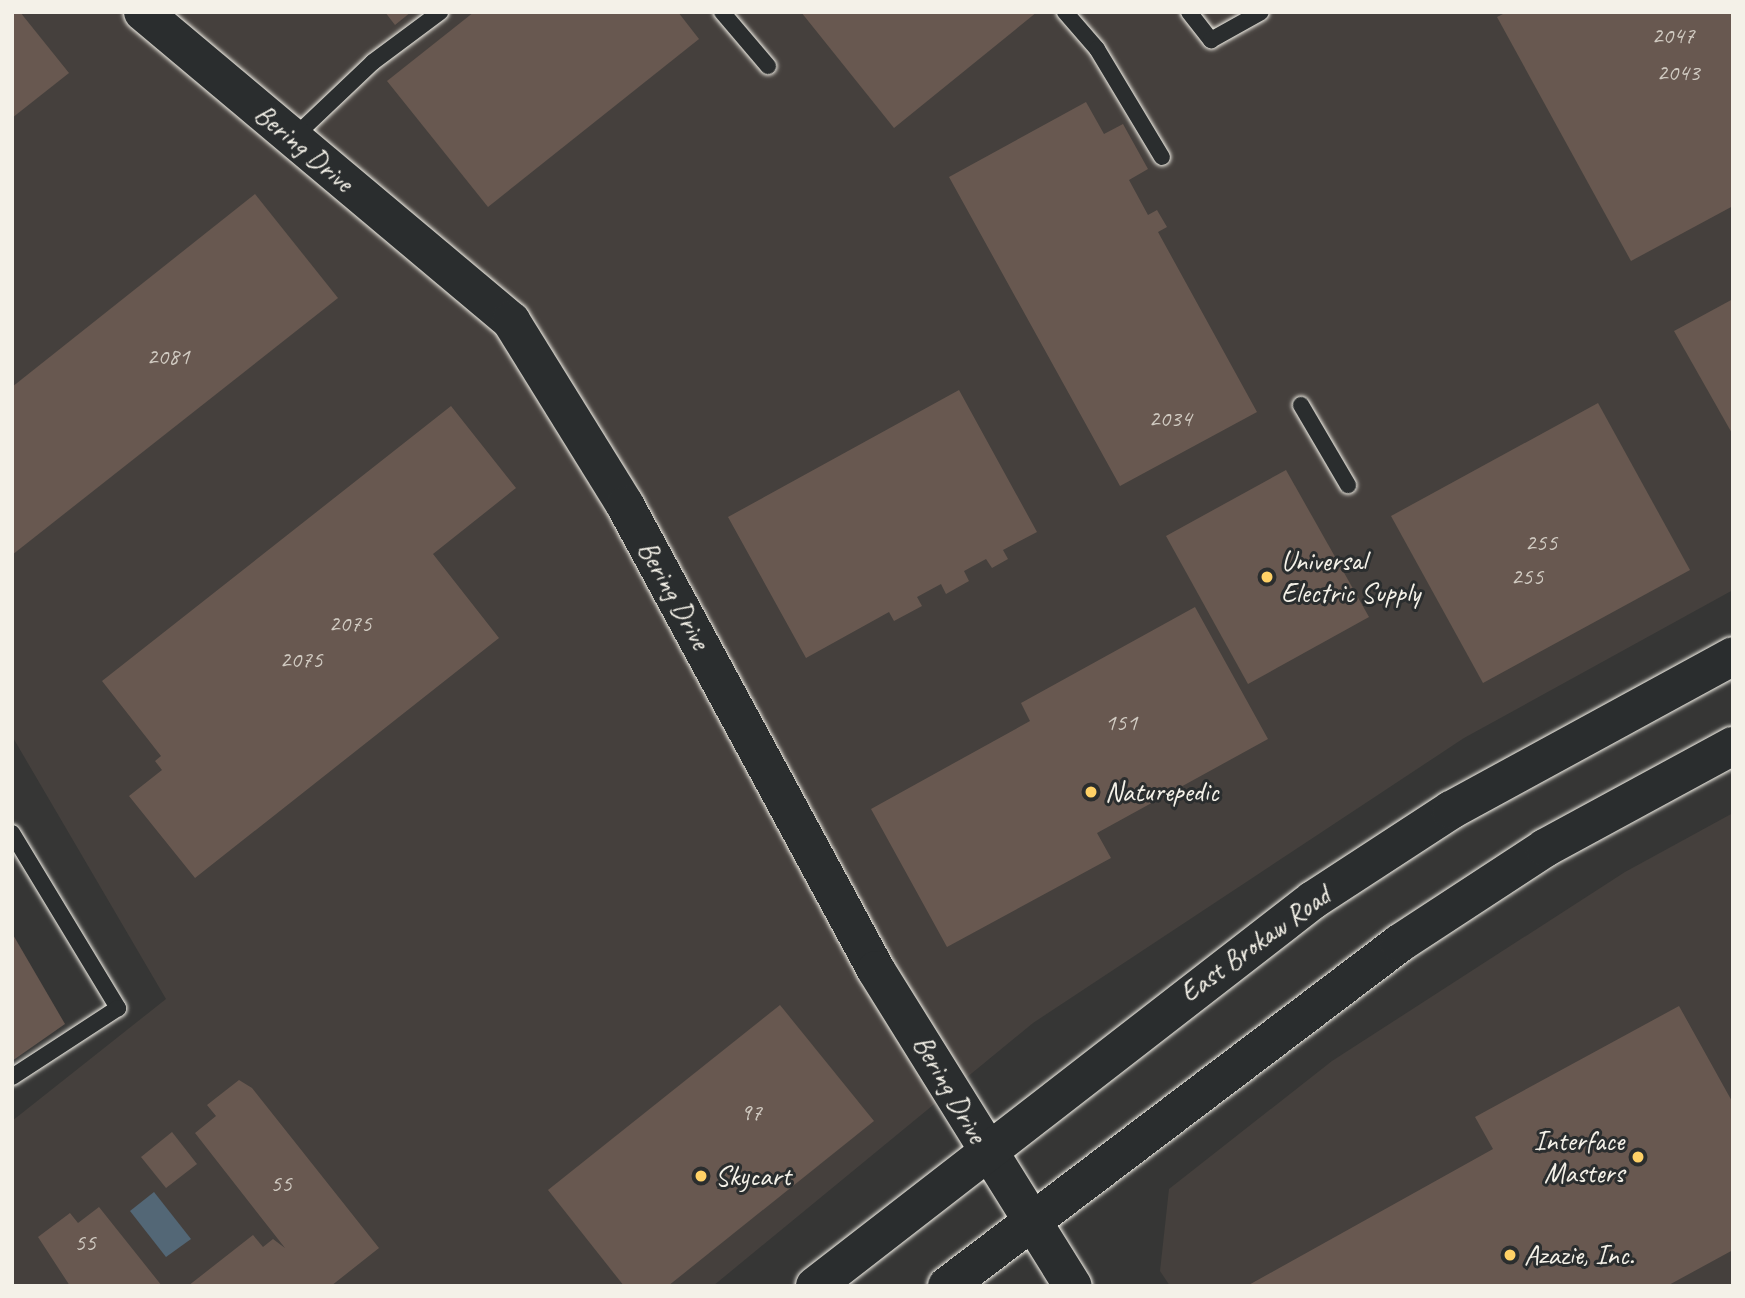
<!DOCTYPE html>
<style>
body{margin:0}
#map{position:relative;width:1745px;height:1298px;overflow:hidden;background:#363635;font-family:Caveat,sans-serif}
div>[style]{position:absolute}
.built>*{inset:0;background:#45403d}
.water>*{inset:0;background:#536776}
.building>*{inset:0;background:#685850}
.roads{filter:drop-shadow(0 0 2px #f4f1e8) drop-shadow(0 0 2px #f4f1e8)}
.service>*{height:16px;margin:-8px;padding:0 8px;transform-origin:8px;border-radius:8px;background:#2a2d2e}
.tertiary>*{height:38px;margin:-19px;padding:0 19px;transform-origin:19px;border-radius:19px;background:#2a2d2e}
.secondary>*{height:38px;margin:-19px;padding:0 19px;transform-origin:19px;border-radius:19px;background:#2a2d2e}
.dots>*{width:19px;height:19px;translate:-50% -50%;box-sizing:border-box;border:4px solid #2a2d2e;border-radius:50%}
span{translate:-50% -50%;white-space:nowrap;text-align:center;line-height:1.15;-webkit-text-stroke:6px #2a2d2e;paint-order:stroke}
.number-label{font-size:24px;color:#d1cbc2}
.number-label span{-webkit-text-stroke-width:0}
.street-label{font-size:28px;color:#f4f1e8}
.poi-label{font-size:28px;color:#f4f1e8}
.left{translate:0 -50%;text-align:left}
.right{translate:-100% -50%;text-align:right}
.frame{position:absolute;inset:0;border:14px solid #f4f1e8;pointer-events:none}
</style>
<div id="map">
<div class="built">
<div style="clip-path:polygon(12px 12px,1733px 12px,1733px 590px,1464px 738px,1033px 1023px,713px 1286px,12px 1286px,12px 1121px,166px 999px,12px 736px)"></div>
<div style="clip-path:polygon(1733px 813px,1733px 1286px,1170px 1286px,1160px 1271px,1169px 1189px,1332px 1061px,1625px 872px)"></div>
</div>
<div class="water">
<div style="clip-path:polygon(154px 1192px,191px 1239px,166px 1257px,130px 1211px)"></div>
</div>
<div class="building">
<div style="clip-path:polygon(12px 12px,20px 12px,69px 73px,12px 118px)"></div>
<div style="clip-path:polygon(385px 12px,411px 12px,395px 25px)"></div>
<div style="clip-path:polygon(474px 12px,678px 12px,699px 39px,488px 207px,387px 81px)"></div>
<div style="clip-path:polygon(801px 12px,1037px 12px,894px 128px)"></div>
<div style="clip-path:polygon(1507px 12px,1733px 12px,1733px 206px,1631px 261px,1497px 17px)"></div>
<div style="clip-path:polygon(1086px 102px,1104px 134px,1123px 124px,1148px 169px,1129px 180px,1148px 215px,1157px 210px,1167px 227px,1158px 232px,1257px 412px,1120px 486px,949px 177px)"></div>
<div style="clip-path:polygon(255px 194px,338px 298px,12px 555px,12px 387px)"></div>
<div style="clip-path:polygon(1733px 299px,1733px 435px,1674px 331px)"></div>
<div style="clip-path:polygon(959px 390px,1037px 532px,1003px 550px,1008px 559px,992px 568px,986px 559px,964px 571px,969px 581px,946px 594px,941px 584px,917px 597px,922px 606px,894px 621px,889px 612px,806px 658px,728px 517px)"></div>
<div style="clip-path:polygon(1598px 403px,1690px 570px,1483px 683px,1391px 516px)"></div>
<div style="clip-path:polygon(451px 406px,516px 488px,433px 554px,499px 638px,195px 878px,129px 796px,162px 770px,155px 761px,161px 756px,102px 681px)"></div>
<div style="clip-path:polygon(1286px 470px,1369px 617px,1248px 684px,1166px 536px)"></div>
<div style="clip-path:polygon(1195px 607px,1268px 739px,1097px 833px,1111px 858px,947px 947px,871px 809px,1030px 721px,1021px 703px)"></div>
<div style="clip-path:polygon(12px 933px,65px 1024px,12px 1061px)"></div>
<div style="clip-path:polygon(780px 1005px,874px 1121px,668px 1286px,624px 1286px,548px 1190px)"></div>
<div style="clip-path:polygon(1679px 1006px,1733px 1103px,1733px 1250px,1667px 1286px,1247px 1286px,1493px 1149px,1475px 1117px)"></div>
<div style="clip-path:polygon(239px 1080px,252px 1088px,379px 1248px,331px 1286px,188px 1286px,253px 1235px,263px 1247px,273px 1239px,285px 1248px,195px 1133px,216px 1116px,207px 1105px)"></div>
<div style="clip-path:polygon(172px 1132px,197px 1164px,166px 1188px,141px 1157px)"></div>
<div style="clip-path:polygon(99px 1207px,162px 1286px,70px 1286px,38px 1237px,70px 1213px,78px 1223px)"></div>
</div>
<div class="roads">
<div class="service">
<div style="left:722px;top:12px;width:71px;rotate:49.6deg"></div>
<div style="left:1065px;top:12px;width:49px;rotate:49.1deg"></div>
<div style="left:1097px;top:49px;width:126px;rotate:59deg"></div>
<div style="left:1189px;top:12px;width:36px;rotate:52deg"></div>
<div style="left:1211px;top:40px;width:57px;rotate:-29.2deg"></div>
<div style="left:293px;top:138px;width:110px;rotate:-43.5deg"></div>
<div style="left:373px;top:62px;width:84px;rotate:-36.7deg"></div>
<div style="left:1301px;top:405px;width:93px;rotate:59.6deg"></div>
<div style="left:12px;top:833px;width:205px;rotate:58.8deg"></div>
<div style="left:118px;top:1008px;width:126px;rotate:146.9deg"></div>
</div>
<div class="tertiary">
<div style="left:143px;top:12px;width:481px;rotate:40deg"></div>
<div style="left:511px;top:321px;width:216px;rotate:58.2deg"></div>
<div style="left:625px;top:505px;width:528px;rotate:61.64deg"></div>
<div style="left:876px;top:970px;width:372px;rotate:58.1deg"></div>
</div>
<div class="secondary">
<div style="left:815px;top:1286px;width:630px;rotate:-37.78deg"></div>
<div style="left:1313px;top:900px;width:165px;rotate:-33.1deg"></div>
<div style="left:1451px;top:810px;width:321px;rotate:-28.6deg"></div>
<div style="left:947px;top:1286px;width:568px;rotate:-37.13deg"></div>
<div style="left:1400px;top:943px;width:173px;rotate:-33.2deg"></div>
<div style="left:1545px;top:848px;width:214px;rotate:-28.5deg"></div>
</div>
</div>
<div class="dots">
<div style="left:1267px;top:577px;background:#ffd166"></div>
<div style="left:1091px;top:792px;background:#ffd166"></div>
<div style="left:1638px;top:1157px;background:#ffd166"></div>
<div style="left:701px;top:1176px;background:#ffd166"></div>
<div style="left:1510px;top:1255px;background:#ffd166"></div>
</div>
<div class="number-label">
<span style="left:1673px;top:36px">2047</span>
<span style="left:1678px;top:73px">2043</span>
<span style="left:168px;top:357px">2081</span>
<span style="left:1170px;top:419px">2034</span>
<span style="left:1541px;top:543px">255</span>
<span style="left:1527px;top:577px">255</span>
<span style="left:350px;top:624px">2075</span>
<span style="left:301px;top:660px">2075</span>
<span style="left:1121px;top:723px">151</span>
<span style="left:751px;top:1113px">97</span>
<span style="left:281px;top:1184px">55</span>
<span style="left:85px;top:1243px">55</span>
</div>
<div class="street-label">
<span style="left:304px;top:148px;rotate:40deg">Bering Drive</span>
<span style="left:674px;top:595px;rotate:61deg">Bering Drive</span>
<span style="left:1255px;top:944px;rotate:-36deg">East Brokaw Road</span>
<span style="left:950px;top:1089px;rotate:60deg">Bering Drive</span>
</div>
<div class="poi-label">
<span class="left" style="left:1281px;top:577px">Universal<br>Electric Supply</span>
<span class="left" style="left:1105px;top:792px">Naturepedic</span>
<span class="right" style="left:1624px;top:1157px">Interface<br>Masters</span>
<span class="left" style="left:715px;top:1176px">Skycart</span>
<span class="left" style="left:1524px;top:1255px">Azazie, Inc.</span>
</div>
<div class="frame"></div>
</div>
